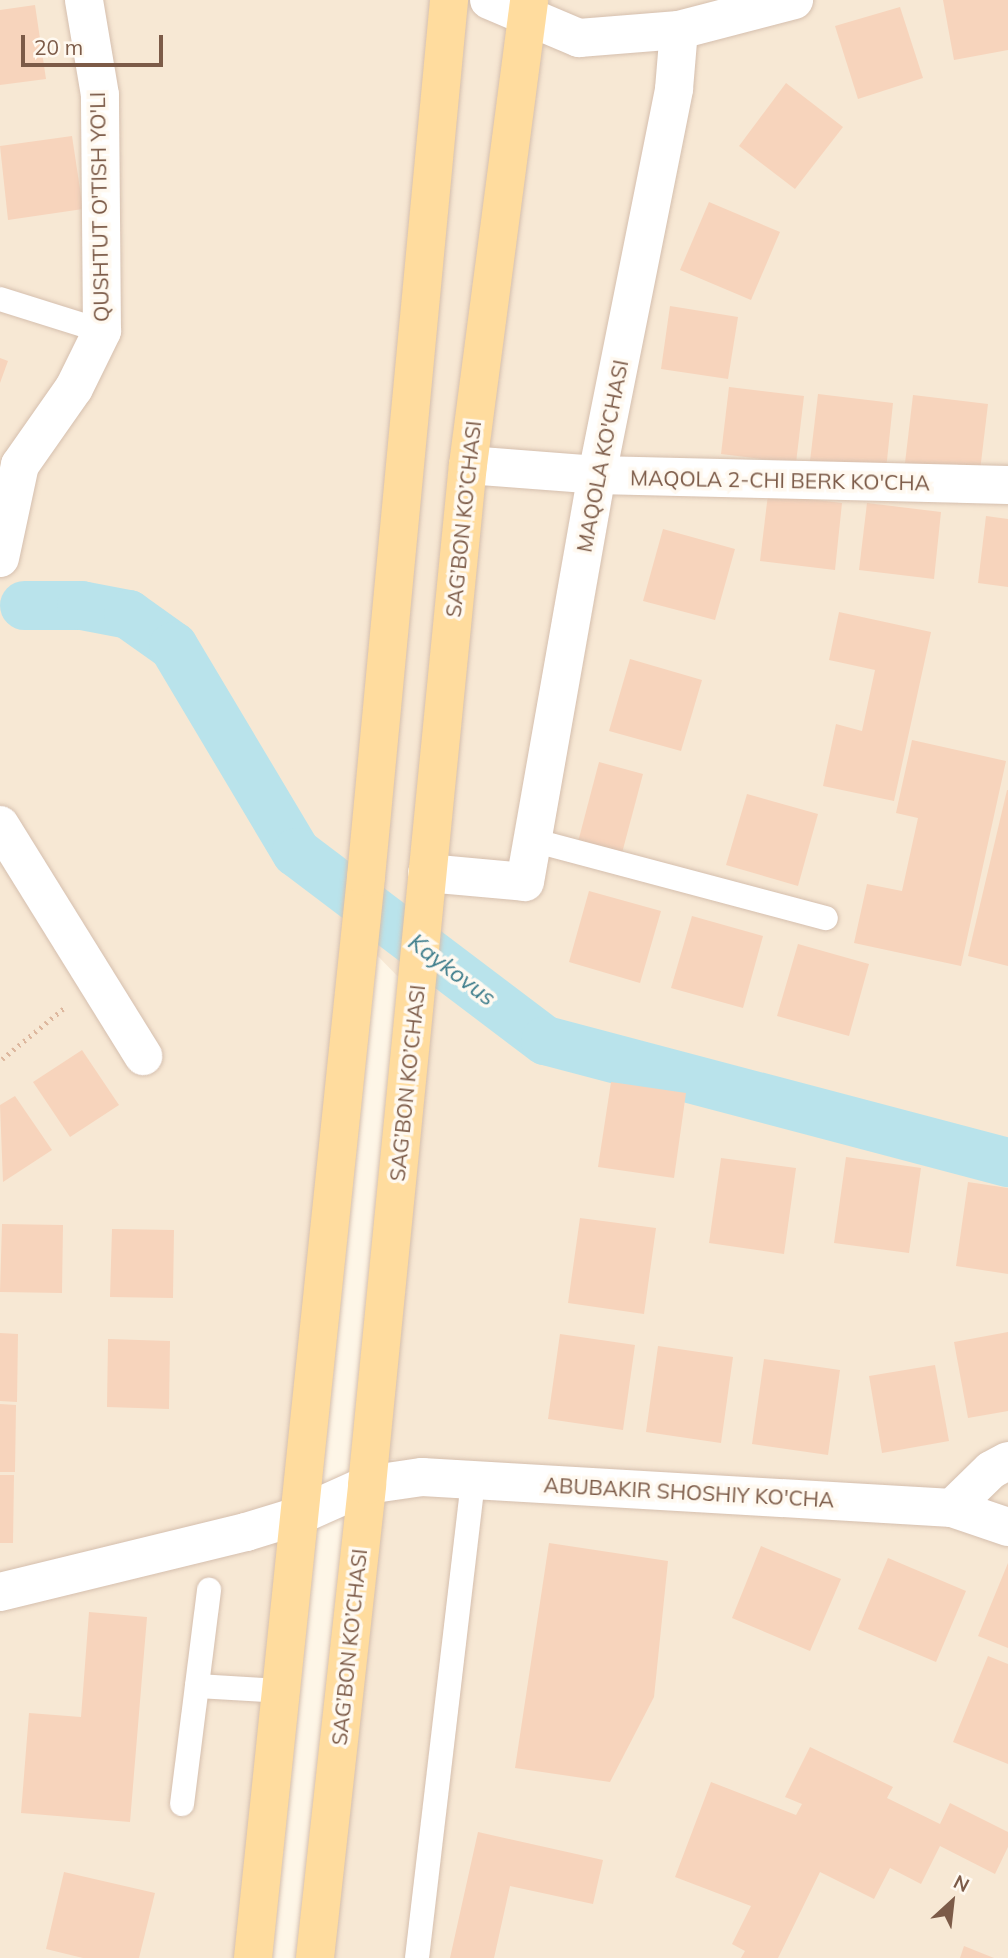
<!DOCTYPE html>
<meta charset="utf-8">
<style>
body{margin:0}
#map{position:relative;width:1008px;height:1958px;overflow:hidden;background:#fef6e7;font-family:Mulish,sans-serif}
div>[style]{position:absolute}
.residential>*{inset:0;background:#f7e8d4}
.canal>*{height:49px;margin:-24.5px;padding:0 24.5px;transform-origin:24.5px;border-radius:24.5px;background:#b9e3eb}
.building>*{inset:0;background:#f7d4bc}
.path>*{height:4.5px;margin-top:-2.25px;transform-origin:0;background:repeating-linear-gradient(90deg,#ddb79e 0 2px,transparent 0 7px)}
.roads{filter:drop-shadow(0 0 2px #d5bfae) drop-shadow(0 0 2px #d5bfae)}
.lane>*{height:24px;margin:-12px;padding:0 12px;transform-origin:12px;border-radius:12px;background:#fff}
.street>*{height:38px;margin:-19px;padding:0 19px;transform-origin:19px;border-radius:19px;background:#fff}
.primary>*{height:38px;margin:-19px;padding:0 19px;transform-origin:19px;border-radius:19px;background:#ffdc9e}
span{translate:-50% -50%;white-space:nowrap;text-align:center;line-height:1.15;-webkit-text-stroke:7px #fff9f0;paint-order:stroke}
.street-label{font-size:21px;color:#7c5b48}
.water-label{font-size:23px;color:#3b7b8a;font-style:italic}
.north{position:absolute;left:917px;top:1867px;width:70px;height:70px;-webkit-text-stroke:5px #fff9f0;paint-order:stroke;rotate:27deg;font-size:19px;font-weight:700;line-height:28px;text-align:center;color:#7c5b48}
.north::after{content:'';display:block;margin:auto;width:24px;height:32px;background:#7c5b48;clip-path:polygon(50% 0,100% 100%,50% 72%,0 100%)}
.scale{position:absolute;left:21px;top:35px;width:142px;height:32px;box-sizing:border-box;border:4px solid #7c5b48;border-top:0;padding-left:9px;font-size:21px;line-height:24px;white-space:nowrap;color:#7c5b48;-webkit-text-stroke:5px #fff9f0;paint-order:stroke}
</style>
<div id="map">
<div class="residential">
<div style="clip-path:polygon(evenodd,0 0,1008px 0,1008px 1958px,315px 1958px,369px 1460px,404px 1460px,371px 1458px,420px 999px,359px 937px,251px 1958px,0 1958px,0 0,130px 640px,164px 668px,272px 846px,259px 834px,162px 669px,130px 640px)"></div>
</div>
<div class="canal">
<div style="left:24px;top:605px;width:57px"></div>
<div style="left:81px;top:605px;width:48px;rotate:10.8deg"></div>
<div style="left:128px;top:614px;width:55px;rotate:35.4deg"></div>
<div style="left:173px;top:646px;width:240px;rotate:59.2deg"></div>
<div style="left:296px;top:852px;width:312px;rotate:37.1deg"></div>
<div style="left:545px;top:1040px;width:479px;rotate:14.8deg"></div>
</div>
<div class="building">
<div style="clip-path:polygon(943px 0,1008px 0,1008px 50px,954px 60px)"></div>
<div style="clip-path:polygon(35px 5px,46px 79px,0 85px,0 10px)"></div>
<div style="clip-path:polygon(900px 7px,923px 78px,858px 99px,835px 26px)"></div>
<div style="clip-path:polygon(786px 83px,843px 127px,795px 189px,739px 146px)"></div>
<div style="clip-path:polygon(72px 136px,83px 209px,8px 220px,0 146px)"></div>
<div style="clip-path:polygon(709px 202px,780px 232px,751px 300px,680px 270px)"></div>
<div style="clip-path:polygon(670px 306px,738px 317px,728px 379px,661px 369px)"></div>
<div style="clip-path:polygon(0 358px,8px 361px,0 383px)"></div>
<div style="clip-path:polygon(729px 387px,804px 396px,796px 463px,721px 454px)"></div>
<div style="clip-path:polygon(818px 394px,893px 403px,886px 470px,810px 461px)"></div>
<div style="clip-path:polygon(913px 395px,988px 404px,980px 471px,905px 463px)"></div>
<div style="clip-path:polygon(768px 494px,842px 503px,835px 570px,760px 561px)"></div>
<div style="clip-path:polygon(867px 503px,941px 512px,934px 579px,859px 570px)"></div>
<div style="clip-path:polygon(986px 516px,1008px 519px,1008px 587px,978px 583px)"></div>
<div style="clip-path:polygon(663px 529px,735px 549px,715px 620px,643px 601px)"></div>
<div style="clip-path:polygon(839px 612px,931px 632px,894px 801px,823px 786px,836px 724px,862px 731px,875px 670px,829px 660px)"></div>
<div style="clip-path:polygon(630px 659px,702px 680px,681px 751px,609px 731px)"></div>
<div style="clip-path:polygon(912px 740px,1006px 761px,961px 966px,854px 943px,867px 884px,902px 891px,918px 818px,896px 813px)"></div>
<div style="clip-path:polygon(599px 762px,643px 774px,622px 853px,578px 842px)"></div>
<div style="clip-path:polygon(1007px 790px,1008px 790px,1008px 966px,968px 956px)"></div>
<div style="clip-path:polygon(747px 794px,818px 814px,798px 886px,726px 865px)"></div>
<div style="clip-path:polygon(589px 891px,661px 911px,640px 983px,569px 962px)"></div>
<div style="clip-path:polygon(692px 916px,763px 936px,743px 1008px,671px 988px)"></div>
<div style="clip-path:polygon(798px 944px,869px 964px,849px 1036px,777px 1016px)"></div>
<div style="clip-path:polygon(82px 1050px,119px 1105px,70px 1137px,33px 1082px)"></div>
<div style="clip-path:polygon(611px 1082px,686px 1093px,674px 1178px,598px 1167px)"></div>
<div style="clip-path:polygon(15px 1096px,52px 1150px,3px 1182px,0 1105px)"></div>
<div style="clip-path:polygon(846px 1157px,921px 1168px,909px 1253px,834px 1243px)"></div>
<div style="clip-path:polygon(721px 1158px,796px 1168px,784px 1254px,709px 1243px)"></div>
<div style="clip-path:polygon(968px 1182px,1008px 1188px,1008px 1274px,956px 1266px)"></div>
<div style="clip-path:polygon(580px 1218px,656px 1228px,644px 1314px,568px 1303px)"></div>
<div style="clip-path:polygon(2px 1224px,63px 1225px,62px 1293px,0 1292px)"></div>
<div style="clip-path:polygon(112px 1229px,174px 1230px,173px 1298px,110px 1297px)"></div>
<div style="clip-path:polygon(1008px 1332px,1008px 1411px,968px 1418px,954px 1342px)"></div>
<div style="clip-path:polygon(0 1333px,18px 1334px,17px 1402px,0 1401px)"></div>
<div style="clip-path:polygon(560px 1334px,635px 1345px,623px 1430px,548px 1419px)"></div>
<div style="clip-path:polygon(108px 1339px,170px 1341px,169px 1409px,107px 1407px)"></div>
<div style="clip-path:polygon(658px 1346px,733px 1357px,721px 1443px,646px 1432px)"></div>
<div style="clip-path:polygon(764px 1359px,840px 1370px,828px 1455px,752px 1444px)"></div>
<div style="clip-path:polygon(935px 1365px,949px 1441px,882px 1453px,869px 1376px)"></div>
<div style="clip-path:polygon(0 1404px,16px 1405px,15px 1472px,0 1472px)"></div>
<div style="clip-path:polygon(0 1475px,14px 1475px,13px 1543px,0 1543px)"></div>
<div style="clip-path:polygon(549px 1543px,668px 1561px,654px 1697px,610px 1782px,515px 1768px)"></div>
<div style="clip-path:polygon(761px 1546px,841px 1579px,810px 1651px,732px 1618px)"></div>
<div style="clip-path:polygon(888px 1558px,966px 1591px,936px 1662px,858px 1629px)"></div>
<div style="clip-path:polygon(1008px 1563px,1008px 1648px,978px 1636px)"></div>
<div style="clip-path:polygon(89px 1612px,147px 1617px,130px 1822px,21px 1813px,29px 1713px,81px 1717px)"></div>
<div style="clip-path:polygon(988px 1656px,1008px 1664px,1008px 1764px,953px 1742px)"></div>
<div style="clip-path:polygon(810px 1747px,893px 1787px,887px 1798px,940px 1824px,950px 1803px,1008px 1832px,1008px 1847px,995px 1874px,940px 1846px,921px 1884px,890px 1868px,874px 1899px,820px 1872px,778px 1958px,741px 1958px,745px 1951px,732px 1944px,751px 1906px,675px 1877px,711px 1782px,796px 1815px,802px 1804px,785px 1797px)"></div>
<div style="clip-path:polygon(478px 1832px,603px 1860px,593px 1904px,510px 1886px,494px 1958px,450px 1958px)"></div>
<div style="clip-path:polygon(64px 1872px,155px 1893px,139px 1958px,83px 1958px,46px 1949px)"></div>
<div style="clip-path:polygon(964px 1946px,994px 1958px,960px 1958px)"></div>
</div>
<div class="path">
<div style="left:2px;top:1059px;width:80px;rotate:-39.4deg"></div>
</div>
<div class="roads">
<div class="lane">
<div style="left:0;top:299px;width:107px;rotate:17.4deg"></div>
<div style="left:532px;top:840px;width:304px;rotate:14.9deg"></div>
<div style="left:197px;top:1686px;width:83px;rotate:3.4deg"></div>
<div style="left:182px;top:1804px;width:216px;rotate:-82.8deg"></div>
<div style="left:417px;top:1958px;width:481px;rotate:-83.3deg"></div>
</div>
<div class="street">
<div style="left:489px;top:0;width:98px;rotate:22.9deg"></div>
<div style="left:579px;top:38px;width:100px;rotate:-4.6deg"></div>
<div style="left:679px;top:30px;width:119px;rotate:-14.6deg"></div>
<div style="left:468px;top:465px;width:129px;rotate:4.4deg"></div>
<div style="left:597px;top:475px;width:411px;rotate:1.4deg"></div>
<div style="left:0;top:558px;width:95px;rotate:-77.9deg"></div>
<div style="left:20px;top:465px;width:94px;rotate:-55deg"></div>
<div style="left:74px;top:388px;width:64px;rotate:-63.8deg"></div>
<div style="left:102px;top:331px;width:236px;rotate:-90.5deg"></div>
<div style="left:100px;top:95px;width:96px;rotate:-99.6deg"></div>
<div style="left:0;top:825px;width:272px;rotate:58.2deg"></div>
<div style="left:427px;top:873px;width:98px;rotate:5.2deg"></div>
<div style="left:525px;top:882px;width:413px;rotate:-80deg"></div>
<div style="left:597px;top:475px;width:394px;rotate:-78.7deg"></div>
<div style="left:674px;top:89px;width:59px;rotate:-85.2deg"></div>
<div style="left:952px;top:1508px;width:54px;rotate:-44.3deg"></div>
<div style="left:991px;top:1470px;width:19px;rotate:-28deg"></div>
<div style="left:0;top:1592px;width:253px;rotate:-13.7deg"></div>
<div style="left:246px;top:1532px;width:54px;rotate:-17.1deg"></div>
<div style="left:298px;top:1516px;width:76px;rotate:-24.2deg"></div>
<div style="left:367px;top:1485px;width:56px;rotate:-8.3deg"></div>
<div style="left:422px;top:1477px;width:531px;rotate:3.35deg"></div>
<div style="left:952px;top:1508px;width:59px;rotate:18.7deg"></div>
</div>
<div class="primary">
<div style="left:253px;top:1958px;width:1087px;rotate:-84.03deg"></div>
<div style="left:366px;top:877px;width:881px;rotate:-84.59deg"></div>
<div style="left:315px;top:1958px;width:476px;rotate:-83.7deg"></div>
<div style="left:367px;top:1485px;width:1025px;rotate:-84.35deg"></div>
<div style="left:468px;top:465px;width:469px;rotate:-82.5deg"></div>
</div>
</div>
<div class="street-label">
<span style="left:99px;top:207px;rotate:-91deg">QUSHTUT O'TISH YO'LI</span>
<span style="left:602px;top:456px;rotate:-79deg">MAQOLA KO'CHASI</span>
<span style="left:780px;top:480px;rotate:1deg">MAQOLA 2-CHI BERK KO'CHA</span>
<span style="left:463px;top:519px;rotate:-84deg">SAG’BON KO’CHASI</span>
<span style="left:407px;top:1083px;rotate:-84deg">SAG’BON KO’CHASI</span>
<span style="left:689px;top:1492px;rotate:3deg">ABUBAKIR SHOSHIY KO'CHA</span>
<span style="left:349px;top:1647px;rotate:-84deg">SAG’BON KO’CHASI</span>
</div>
<div class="water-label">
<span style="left:452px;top:970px;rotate:37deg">Kaykovus</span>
</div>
<div class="north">N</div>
<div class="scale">20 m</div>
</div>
